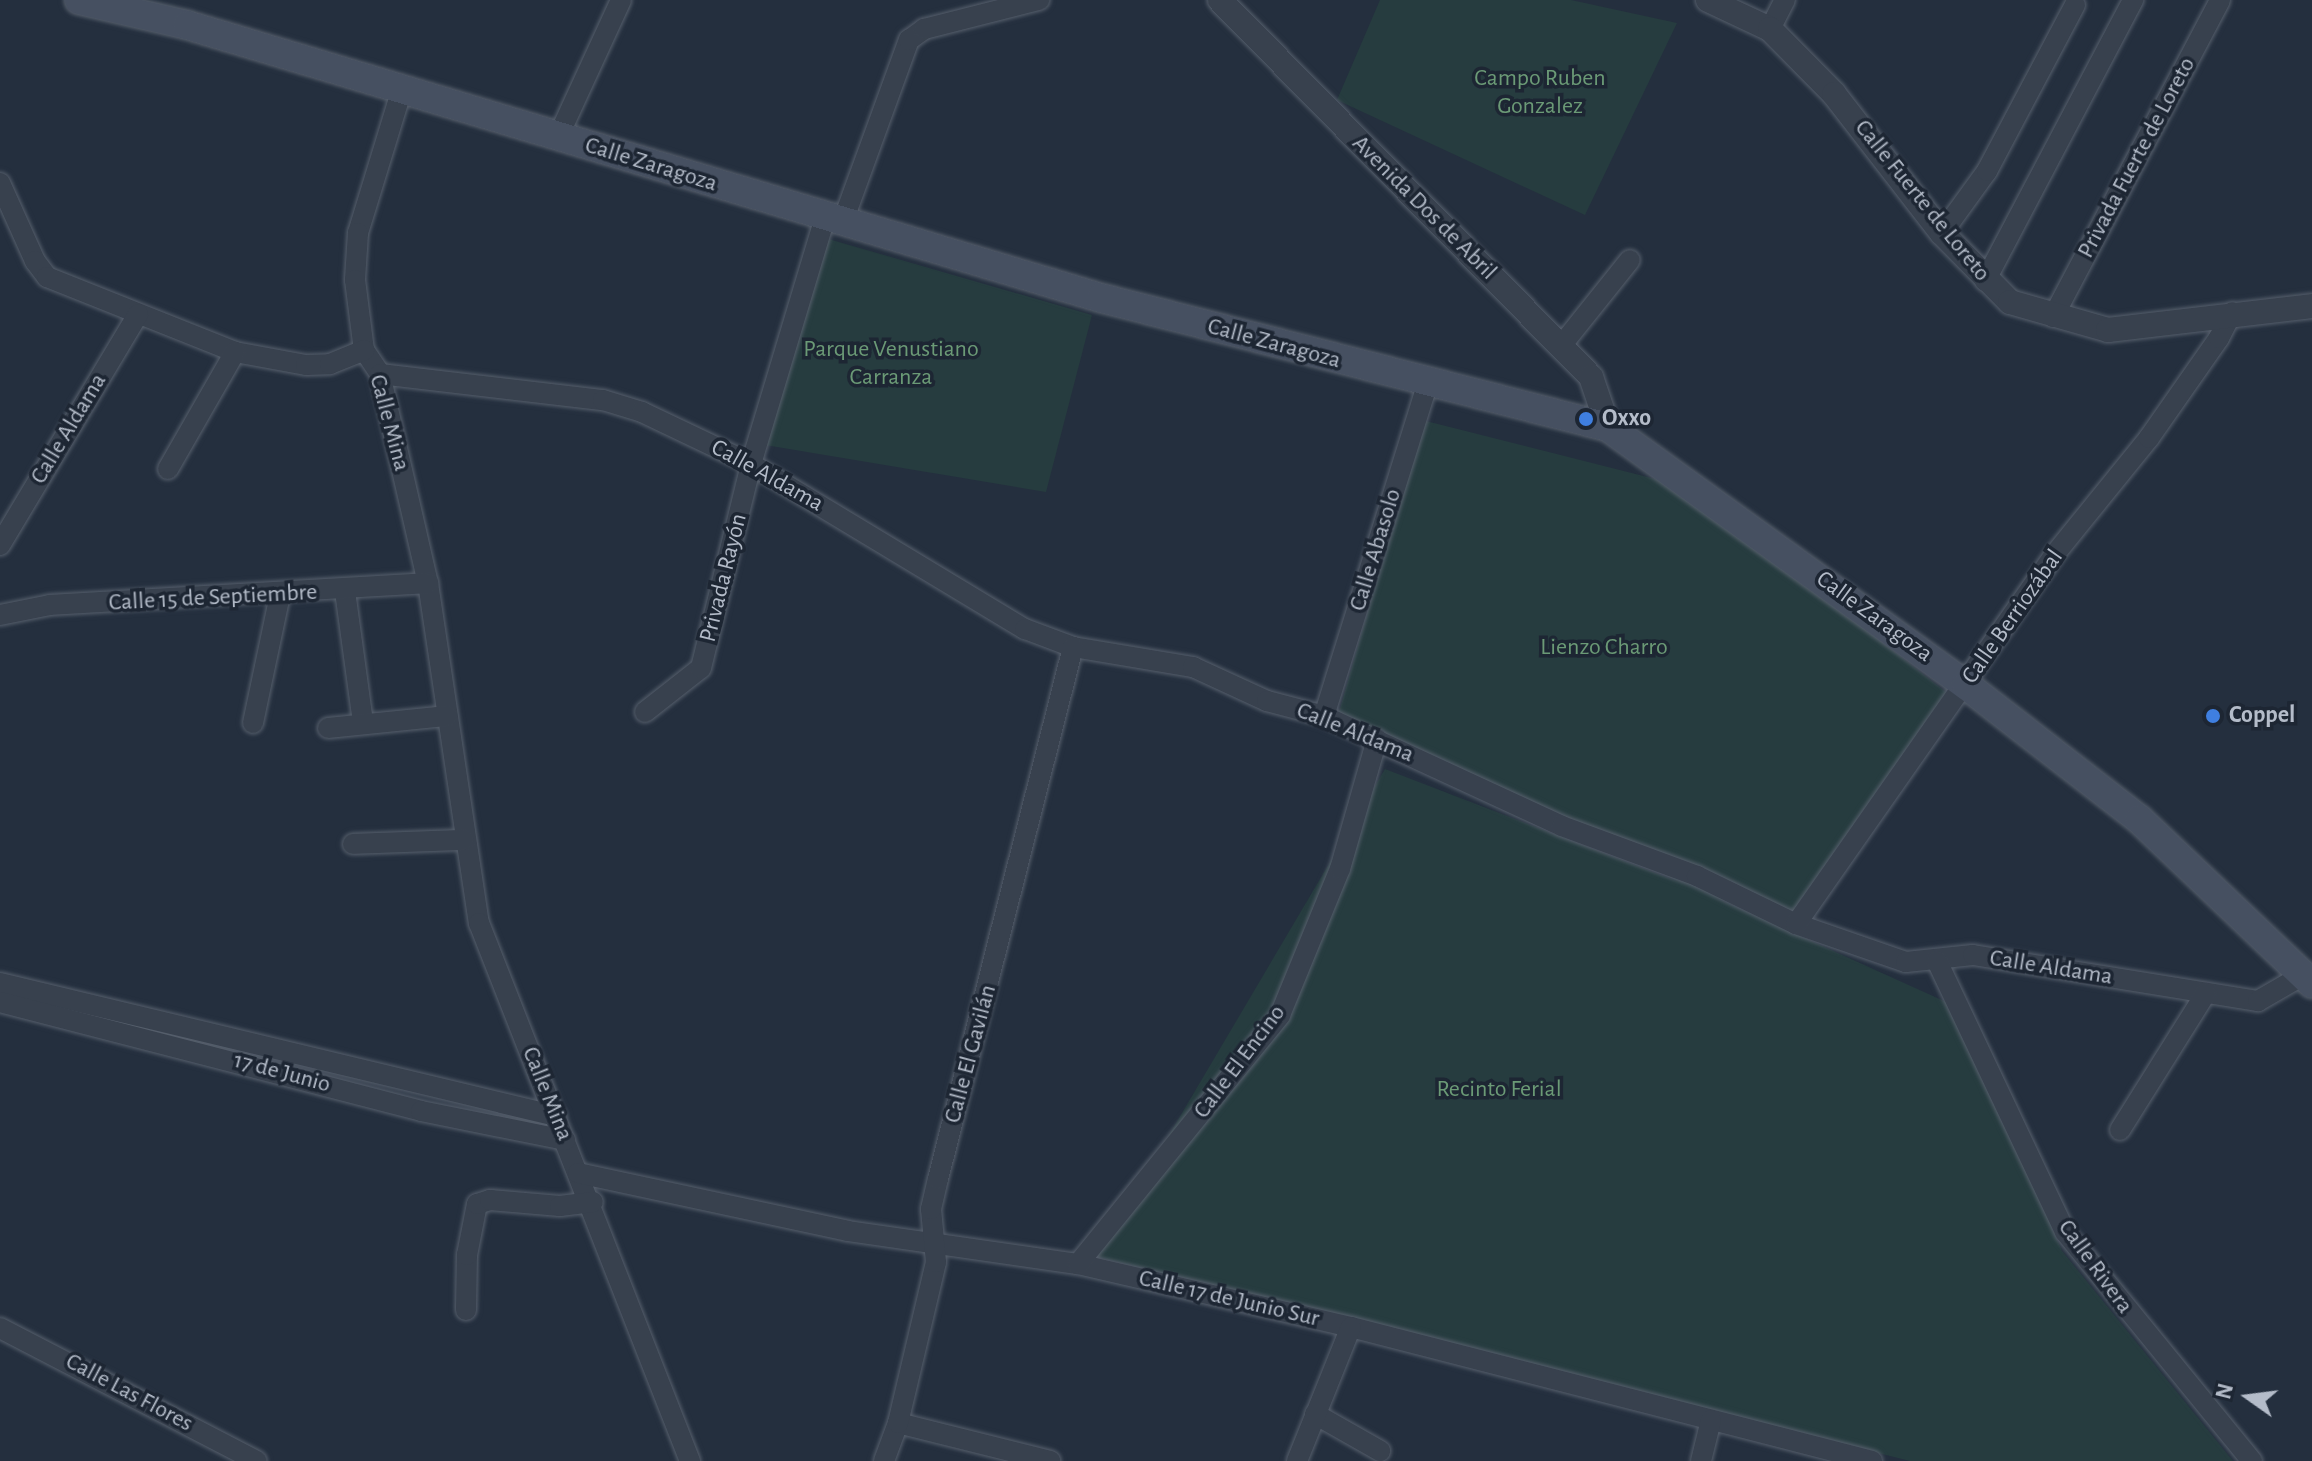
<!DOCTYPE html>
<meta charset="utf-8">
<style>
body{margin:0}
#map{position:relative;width:2312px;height:1461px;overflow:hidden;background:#242f3e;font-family:"Alegreya Sans",sans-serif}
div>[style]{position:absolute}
.green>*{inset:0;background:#263c3f}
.roads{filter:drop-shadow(0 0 2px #565f6c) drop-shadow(0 0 2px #565f6c)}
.minor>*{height:20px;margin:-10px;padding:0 10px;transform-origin:10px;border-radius:10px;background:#38414e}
.tertiary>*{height:24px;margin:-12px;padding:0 12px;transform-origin:12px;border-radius:12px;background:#38414e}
.secondary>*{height:28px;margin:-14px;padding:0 14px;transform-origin:14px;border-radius:14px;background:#465061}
.dots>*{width:22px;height:22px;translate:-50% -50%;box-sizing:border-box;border:4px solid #1d2633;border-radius:50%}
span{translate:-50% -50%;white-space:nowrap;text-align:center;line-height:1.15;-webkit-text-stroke:7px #1d2633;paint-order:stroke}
.park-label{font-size:24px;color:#6b9a76}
.street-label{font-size:24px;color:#b4bcc9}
.poi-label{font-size:24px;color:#b4bcc9;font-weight:700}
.left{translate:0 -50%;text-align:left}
.north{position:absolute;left:2208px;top:1357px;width:80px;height:80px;-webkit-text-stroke:6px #1d2633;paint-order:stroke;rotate:284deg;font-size:22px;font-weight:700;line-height:32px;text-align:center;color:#b4bcc9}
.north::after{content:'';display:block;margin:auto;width:28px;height:36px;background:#b4bcc9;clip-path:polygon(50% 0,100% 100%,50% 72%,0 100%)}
</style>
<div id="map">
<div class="green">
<div style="clip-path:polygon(1380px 0,1571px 0,1677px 23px,1585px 215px,1337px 100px)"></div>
<div style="clip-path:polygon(825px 238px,1092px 315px,1046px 492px,759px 444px)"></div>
<div style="clip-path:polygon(1422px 420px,1683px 486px,1947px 693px,1799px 930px,1714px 897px,1955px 1006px,2062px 1251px,2233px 1461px,1910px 1461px,1097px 1257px,1385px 769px,1679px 882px,1339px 712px)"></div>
</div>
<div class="roads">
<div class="minor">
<div style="left:1770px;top:29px;width:33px;rotate:-63deg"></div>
<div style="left:402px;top:89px;width:151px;rotate:107deg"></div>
<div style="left:358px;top:233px;width:47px;rotate:93.7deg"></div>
<div style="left:355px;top:280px;width:71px;rotate:82.7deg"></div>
<div style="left:364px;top:350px;width:29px;rotate:56deg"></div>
<div style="left:380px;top:374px;width:214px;rotate:77.1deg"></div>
<div style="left:428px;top:583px;width:344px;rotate:81.5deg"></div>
<div style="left:479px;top:923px;width:578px;rotate:68.59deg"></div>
<div style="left:558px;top:137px;width:151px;rotate:-65.3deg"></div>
<div style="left:0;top:183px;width:85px;rotate:65.8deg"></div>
<div style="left:35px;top:261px;width:20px;rotate:53deg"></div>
<div style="left:47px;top:277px;width:202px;rotate:21.7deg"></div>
<div style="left:235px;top:352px;width:72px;rotate:10.4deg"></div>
<div style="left:306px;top:365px;width:24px;rotate:-2deg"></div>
<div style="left:330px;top:364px;width:37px;rotate:-22deg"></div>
<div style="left:843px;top:221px;width:193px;rotate:-70deg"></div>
<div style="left:909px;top:40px;width:19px;rotate:-36deg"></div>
<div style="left:924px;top:29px;width:119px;rotate:-14.2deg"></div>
<div style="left:1942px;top:233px;width:77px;rotate:-54deg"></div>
<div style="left:1987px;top:171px;width:188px;rotate:-62.1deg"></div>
<div style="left:1985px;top:281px;width:318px;rotate:-62.2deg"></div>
<div style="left:2053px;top:317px;width:358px;rotate:-62.2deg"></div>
<div style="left:1561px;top:346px;width:110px;rotate:-51.3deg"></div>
<div style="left:380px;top:374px;width:225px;rotate:6.7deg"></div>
<div style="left:603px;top:400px;width:41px;rotate:17.1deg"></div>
<div style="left:642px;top:412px;width:121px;rotate:25.5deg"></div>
<div style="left:751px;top:464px;width:320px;rotate:31.1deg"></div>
<div style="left:1025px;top:629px;width:51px;rotate:20.6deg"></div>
<div style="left:1073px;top:647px;width:122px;rotate:9.5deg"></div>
<div style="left:1193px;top:667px;width:81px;rotate:24.7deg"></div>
<div style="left:1267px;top:701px;width:59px;rotate:14.7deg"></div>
<div style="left:1324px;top:716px;width:262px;rotate:24.8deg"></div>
<div style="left:1562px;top:826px;width:144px;rotate:20.3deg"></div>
<div style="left:1697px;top:876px;width:110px;rotate:25.9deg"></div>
<div style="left:1796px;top:924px;width:116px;rotate:19.1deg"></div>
<div style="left:1906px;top:962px;width:67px;rotate:-6deg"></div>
<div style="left:1973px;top:955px;width:289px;rotate:9.2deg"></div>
<div style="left:2258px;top:1001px;width:52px;rotate:-30deg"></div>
<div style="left:168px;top:469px;width:135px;rotate:-60.2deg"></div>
<div style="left:0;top:545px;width:269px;rotate:-59.1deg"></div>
<div style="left:345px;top:591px;width:133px;rotate:82.2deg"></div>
<div style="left:0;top:615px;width:51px;rotate:-11.3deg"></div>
<div style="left:50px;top:605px;width:379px;rotate:-3.3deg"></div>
<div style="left:645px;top:712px;width:71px;rotate:-38.2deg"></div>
<div style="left:701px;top:668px;width:210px;rotate:-76.2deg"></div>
<div style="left:751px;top:464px;width:258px;rotate:-73.3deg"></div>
<div style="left:1324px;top:716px;width:347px;rotate:-72.7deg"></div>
<div style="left:253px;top:723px;width:131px;rotate:-78.1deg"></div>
<div style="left:328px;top:728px;width:120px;rotate:-5.8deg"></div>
<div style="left:353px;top:844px;width:111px;rotate:-2.1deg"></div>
<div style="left:1796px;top:924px;width:452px;rotate:-55deg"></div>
<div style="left:2055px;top:554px;width:149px;rotate:-51deg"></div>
<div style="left:2149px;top:438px;width:122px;rotate:-55deg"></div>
<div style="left:2219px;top:338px;width:29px;rotate:-63deg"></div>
<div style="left:1937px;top:961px;width:300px;rotate:64.7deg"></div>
<div style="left:2065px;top:1232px;width:296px;rotate:50.8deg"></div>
<div style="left:0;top:983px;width:572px;rotate:13.45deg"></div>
<div style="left:0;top:1002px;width:435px;rotate:14.5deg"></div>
<div style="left:421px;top:1111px;width:147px;rotate:11.4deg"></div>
<div style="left:2120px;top:1130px;width:162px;rotate:-57.9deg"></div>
<div style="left:578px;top:1173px;width:276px;rotate:12.1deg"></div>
<div style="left:848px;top:1231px;width:232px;rotate:8.2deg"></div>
<div style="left:1078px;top:1264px;width:280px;rotate:13deg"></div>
<div style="left:1351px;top:1327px;width:538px;rotate:14.42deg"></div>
<div style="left:1078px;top:1264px;width:321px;rotate:-50.9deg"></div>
<div style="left:1280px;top:1015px;width:158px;rotate:-67.7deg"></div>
<div style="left:1340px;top:869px;width:135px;rotate:-74.1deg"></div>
<div style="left:466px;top:1310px;width:55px;rotate:-89deg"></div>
<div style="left:467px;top:1255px;width:52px;rotate:-78.9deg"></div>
<div style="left:477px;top:1204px;width:14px;rotate:-17deg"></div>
<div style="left:490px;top:1200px;width:70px;rotate:4.9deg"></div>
<div style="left:560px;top:1206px;width:33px;rotate:-7deg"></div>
<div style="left:0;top:1328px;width:289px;rotate:27.4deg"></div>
<div style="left:1315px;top:1414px;width:75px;rotate:29.6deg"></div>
<div style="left:898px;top:1423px;width:157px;rotate:14deg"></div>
<div style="left:884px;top:1461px;width:40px;rotate:-69.8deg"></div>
<div style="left:898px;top:1423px;width:165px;rotate:-76.7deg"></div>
<div style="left:936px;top:1262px;width:53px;rotate:-95.4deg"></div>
<div style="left:931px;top:1209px;width:31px;rotate:-77deg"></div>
<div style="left:938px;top:1179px;width:549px;rotate:-75.76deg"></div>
<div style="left:1297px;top:1461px;width:144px;rotate:-68.1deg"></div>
<div style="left:1701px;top:1461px;width:42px;rotate:-76.3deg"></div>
</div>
<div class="tertiary">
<div style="left:1220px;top:0;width:529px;rotate:45.46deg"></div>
<div style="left:1591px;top:377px;width:53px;rotate:71.2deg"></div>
<div style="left:1708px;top:0;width:68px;rotate:25.1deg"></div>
<div style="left:1770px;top:29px;width:91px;rotate:45.4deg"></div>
<div style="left:1834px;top:94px;width:176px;rotate:52.2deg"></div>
<div style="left:1942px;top:233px;width:97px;rotate:45.4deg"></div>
<div style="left:2010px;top:302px;width:102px;rotate:15.9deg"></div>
<div style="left:2108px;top:330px;width:205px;rotate:-6.7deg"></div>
</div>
<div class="secondary">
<div style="left:79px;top:0;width:111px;rotate:13deg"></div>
<div style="left:187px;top:25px;width:954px;rotate:16.63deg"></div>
<div style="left:1101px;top:298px;width:523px;rotate:14.28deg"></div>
<div style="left:1608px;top:427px;width:441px;rotate:35.8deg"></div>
<div style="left:1966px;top:685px;width:219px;rotate:37.8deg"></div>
<div style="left:2139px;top:819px;width:239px;rotate:43.6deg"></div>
</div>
</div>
<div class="dots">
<div style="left:1586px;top:419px;background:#3f7fe0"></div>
<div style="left:2213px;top:716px;background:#3f7fe0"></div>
</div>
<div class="park-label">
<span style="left:1540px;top:93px">Campo Ruben<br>Gonzalez</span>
<span style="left:891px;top:364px">Parque Venustiano<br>Carranza</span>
<span style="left:1604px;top:648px">Lienzo Charro</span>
<span style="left:1499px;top:1090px">Recinto Ferial</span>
</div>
<div class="street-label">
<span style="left:2137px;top:158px;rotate:-62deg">Privada Fuerte de Loreto</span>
<span style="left:651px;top:165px;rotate:17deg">Calle Zaragoza</span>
<span style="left:1922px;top:201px;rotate:51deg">Calle Fuerte de Loreto</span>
<span style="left:1424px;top:208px;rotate:45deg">Avenida Dos de Abril</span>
<span style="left:1274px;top:344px;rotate:15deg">Calle Zaragoza</span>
<span style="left:389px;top:423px;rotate:75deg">Calle Mina</span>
<span style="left:69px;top:429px;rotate:-59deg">Calle Aldama</span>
<span style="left:767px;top:476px;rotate:29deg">Calle Aldama</span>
<span style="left:1376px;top:550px;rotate:-73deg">Calle Abasolo</span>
<span style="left:724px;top:578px;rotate:-76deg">Privada Rayón</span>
<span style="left:213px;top:598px;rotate:-3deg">Calle 15 de Septiembre</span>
<span style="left:1874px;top:617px;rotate:36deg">Calle Zaragoza</span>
<span style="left:2013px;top:617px;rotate:-55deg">Calle Berriozábal</span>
<span style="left:1355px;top:733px;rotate:22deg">Calle Aldama</span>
<span style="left:2051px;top:968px;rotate:9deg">Calle Aldama</span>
<span style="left:971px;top:1054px;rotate:-75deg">Calle El Gavilán</span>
<span style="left:1240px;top:1062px;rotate:-53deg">Calle El Encino</span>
<span style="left:282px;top:1073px;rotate:15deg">17 de Junio</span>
<span style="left:547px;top:1094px;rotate:68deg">Calle Mina</span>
<span style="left:2095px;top:1267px;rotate:54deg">Calle Rivera</span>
<span style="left:1229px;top:1299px;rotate:13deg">Calle 17 de Junio Sur</span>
<span style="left:129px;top:1393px;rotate:28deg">Calle Las Flores</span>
</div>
<div class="poi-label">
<span class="left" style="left:1602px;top:419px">Oxxo</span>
<span class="left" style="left:2229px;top:716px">Coppel</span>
</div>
<div class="north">N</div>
</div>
